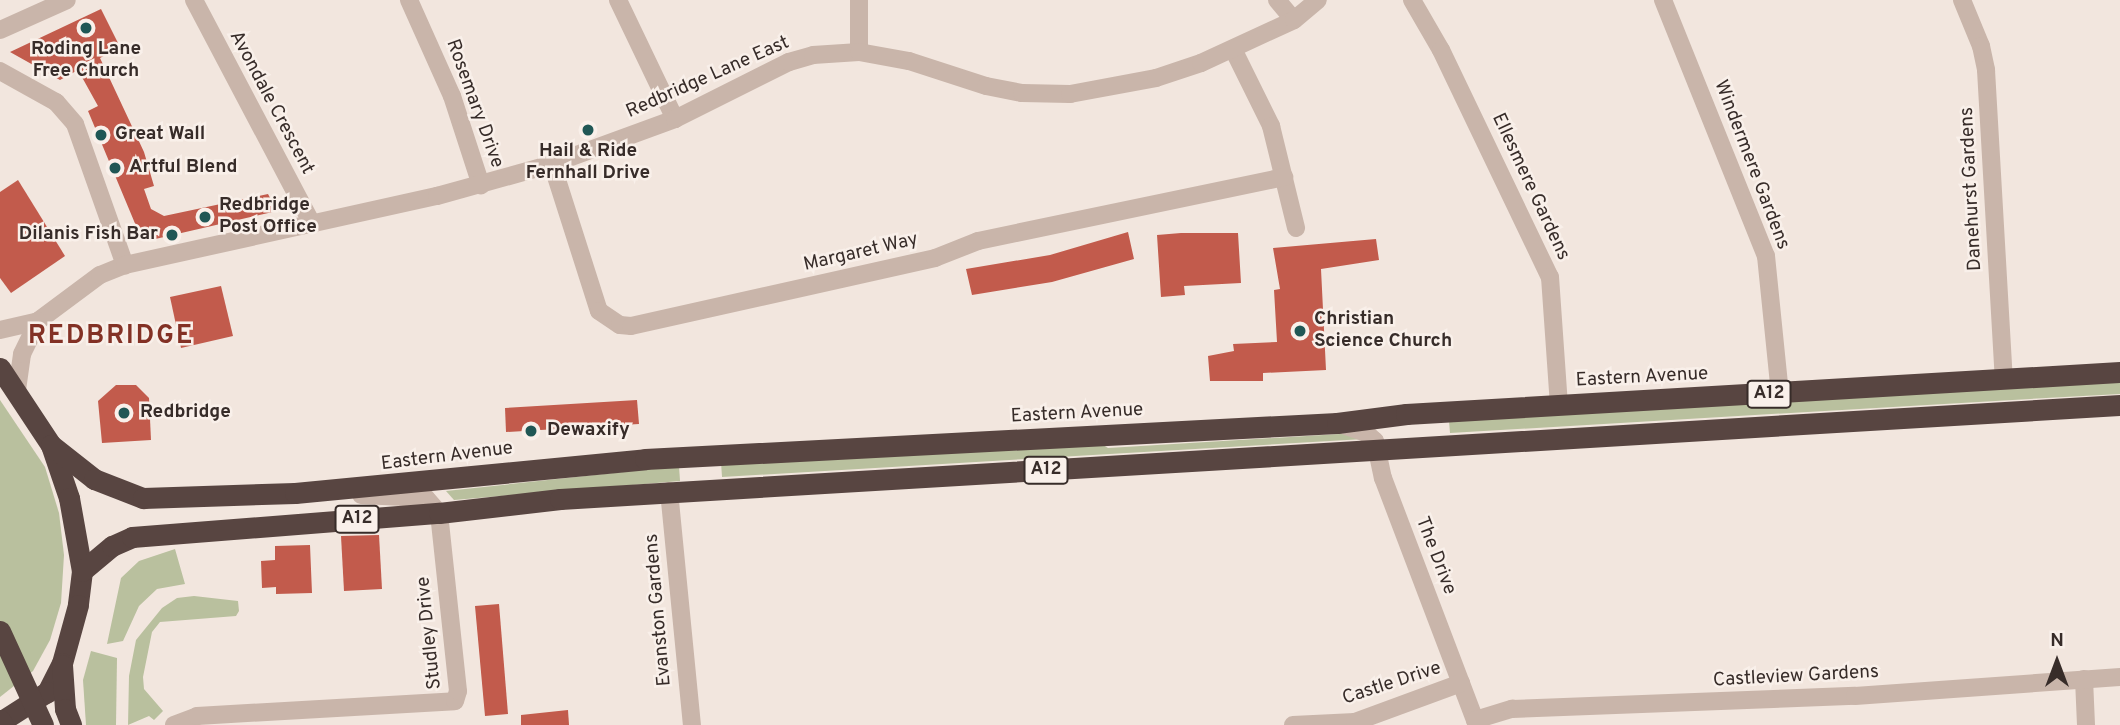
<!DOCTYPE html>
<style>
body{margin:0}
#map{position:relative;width:2120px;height:725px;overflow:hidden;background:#f2e6de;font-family:Overpass,sans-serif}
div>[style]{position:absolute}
.green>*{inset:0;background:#b9c09e}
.building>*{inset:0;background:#c25b4c}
.minor>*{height:18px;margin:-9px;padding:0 9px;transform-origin:9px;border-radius:9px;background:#c9b5aa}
.highway>*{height:21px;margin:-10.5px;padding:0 10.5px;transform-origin:10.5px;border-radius:10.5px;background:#584541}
.highway-bridge>*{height:21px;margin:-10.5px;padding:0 10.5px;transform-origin:10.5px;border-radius:10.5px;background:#584541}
.dots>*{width:19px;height:19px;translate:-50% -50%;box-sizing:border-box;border:4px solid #f9f0ea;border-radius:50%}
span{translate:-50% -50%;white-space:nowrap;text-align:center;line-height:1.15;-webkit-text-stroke:5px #f9f0ea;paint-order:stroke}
.shield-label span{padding:2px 5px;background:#f9f0ea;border:2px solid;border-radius:5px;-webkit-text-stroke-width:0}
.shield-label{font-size:18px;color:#372c29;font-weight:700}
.poi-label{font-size:19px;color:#372c29;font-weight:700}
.left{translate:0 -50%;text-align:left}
.right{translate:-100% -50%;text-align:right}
.street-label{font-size:19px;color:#372c29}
.district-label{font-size:26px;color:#833125;font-weight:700;letter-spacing:2px}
.north{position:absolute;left:2022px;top:627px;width:70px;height:70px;-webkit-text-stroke:5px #f9f0ea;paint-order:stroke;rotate:0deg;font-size:19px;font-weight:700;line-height:28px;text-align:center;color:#372c29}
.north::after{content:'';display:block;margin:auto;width:24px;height:32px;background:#372c29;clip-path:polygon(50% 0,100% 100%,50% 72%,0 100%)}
</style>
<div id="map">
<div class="green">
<div style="clip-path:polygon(2120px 381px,2120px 394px,2046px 398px,1450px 433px,1449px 421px)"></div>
<div style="clip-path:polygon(0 400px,45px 467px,59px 513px,64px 555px,61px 603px,50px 640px,33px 671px,0 697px)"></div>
<div style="clip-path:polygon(1356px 433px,1364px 439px,722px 477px,721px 462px,1095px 440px,1108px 448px)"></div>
<div style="clip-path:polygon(679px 466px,680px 481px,454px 500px,446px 491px)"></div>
<div style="clip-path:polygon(175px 549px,185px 584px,157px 589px,139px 606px,123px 641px,107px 644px,121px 578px,139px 561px)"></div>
<div style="clip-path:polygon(194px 596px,238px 601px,239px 611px,236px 616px,160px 622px,152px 632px,143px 677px,144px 689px,163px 711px,154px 720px,149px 716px,128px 725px,129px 676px,136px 640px,162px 608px,177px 598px)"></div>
<div style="clip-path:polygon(91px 651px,117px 658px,116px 725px,86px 725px,83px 680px)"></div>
</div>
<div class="building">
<div style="clip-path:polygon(101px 9px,120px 47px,100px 58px,144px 152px,154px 186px,144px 189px,151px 209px,164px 216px,268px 194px,277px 211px,151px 240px,139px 233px,88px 111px,98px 106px,78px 70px,60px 80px,10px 52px)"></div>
<div style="clip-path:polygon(18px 180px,65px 256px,11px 293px,0 278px,0 192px)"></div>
<div style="clip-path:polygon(1128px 232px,1134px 259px,1052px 282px,972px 295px,966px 269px,1050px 255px)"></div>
<div style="clip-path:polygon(1181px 233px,1238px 233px,1241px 283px,1184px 286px,1185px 295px,1161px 297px,1157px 235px)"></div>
<div style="clip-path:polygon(1376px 239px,1379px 260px,1321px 269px,1326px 370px,1263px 373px,1263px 381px,1210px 381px,1208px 356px,1234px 351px,1233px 344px,1277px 342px,1274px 290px,1280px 289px,1273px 248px)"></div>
<div style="clip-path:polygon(221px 286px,233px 336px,181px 348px,170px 297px)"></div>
<div style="clip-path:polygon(116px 385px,136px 385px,149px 398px,151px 440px,102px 443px,98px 401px)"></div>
<div style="clip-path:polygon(637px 400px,639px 424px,506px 432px,505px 408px)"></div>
<div style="clip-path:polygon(379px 535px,382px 589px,344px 591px,341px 536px)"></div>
<div style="clip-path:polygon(310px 545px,312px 593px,276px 594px,276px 587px,262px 588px,261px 561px,275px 560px,275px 546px)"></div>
<div style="clip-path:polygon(499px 604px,508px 714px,485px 716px,475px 606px)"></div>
<div style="clip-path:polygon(568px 710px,569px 725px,521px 725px,521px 715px)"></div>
</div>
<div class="minor">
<div style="left:194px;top:0;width:253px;rotate:62.2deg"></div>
<div style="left:409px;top:0;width:105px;rotate:65.9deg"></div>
<div style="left:452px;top:96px;width:94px;rotate:72deg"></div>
<div style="left:618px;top:0;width:132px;rotate:64.4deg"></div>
<div style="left:859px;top:0;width:52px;rotate:90deg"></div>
<div style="left:1277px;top:0;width:26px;rotate:50deg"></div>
<div style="left:1412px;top:0;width:58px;rotate:59.9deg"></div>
<div style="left:1441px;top:50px;width:252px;rotate:64.4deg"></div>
<div style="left:1550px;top:277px;width:129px;rotate:86deg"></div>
<div style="left:1663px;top:0;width:276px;rotate:68.1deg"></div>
<div style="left:1766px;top:256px;width:138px;rotate:84.2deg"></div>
<div style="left:1962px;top:0;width:50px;rotate:67.6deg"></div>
<div style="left:1981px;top:46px;width:25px;rotate:78deg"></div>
<div style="left:1986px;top:70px;width:311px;rotate:86.7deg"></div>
<div style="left:0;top:30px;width:73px;rotate:-24.1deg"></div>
<div style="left:1234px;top:51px;width:84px;rotate:63.7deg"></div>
<div style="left:1271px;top:126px;width:105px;rotate:76.2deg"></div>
<div style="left:0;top:71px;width:64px;rotate:29deg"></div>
<div style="left:56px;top:102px;width:29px;rotate:49deg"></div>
<div style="left:75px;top:124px;width:150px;rotate:70.5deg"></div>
<div style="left:552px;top:164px;width:154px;rotate:72.3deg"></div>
<div style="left:599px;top:311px;width:25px;rotate:34deg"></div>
<div style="left:620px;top:325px;width:11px;rotate:5deg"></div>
<div style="left:631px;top:326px;width:312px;rotate:-12.6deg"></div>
<div style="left:935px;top:258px;width:46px;rotate:-21.6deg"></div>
<div style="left:978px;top:241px;width:313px;rotate:-11.8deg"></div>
<div style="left:0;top:330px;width:39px;rotate:-13deg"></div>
<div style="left:38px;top:321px;width:77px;rotate:-36.6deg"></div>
<div style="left:100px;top:275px;width:27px;rotate:-22deg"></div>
<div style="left:125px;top:265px;width:320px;rotate:-12.5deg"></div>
<div style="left:437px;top:196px;width:119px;rotate:-15.5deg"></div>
<div style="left:552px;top:164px;width:131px;rotate:-20.1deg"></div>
<div style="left:675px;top:119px;width:127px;rotate:-26.6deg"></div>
<div style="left:789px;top:62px;width:25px;rotate:-16deg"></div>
<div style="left:813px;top:55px;width:46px;rotate:-3.7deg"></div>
<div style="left:859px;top:52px;width:51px;rotate:10.2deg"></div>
<div style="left:909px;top:61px;width:81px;rotate:18deg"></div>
<div style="left:986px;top:86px;width:37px;rotate:11deg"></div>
<div style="left:1022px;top:93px;width:48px;rotate:1.2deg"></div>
<div style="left:1070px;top:94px;width:87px;rotate:-10.5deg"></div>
<div style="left:1156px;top:78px;width:47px;rotate:-18.4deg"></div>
<div style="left:1201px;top:63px;width:102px;rotate:-24.8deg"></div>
<div style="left:1294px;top:20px;width:31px;rotate:-40deg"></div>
<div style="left:17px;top:390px;width:36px;rotate:-82deg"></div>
<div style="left:22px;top:354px;width:37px;rotate:-64deg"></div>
<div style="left:1337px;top:423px;width:31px;rotate:19deg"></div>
<div style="left:1366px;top:433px;width:12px;rotate:42deg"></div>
<div style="left:1375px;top:441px;width:38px;rotate:78deg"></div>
<div style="left:1383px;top:478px;width:264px;rotate:69.2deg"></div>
<div style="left:669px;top:491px;width:235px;rotate:84.4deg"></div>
<div style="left:2084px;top:679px;width:46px;rotate:87.5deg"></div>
<div style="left:1475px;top:720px;width:39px;rotate:-17deg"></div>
<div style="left:1512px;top:709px;width:343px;rotate:-2.2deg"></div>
<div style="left:1855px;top:696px;width:266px;rotate:-4.1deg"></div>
<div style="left:174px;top:725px;width:25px;rotate:-21deg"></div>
<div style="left:197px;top:716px;width:258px;rotate:-3.3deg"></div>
<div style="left:455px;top:701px;width:10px;rotate:-73deg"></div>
<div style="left:458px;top:691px;width:179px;rotate:-96.1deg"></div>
<div style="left:439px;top:513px;width:20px;rotate:-131deg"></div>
<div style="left:426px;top:498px;width:65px;rotate:-177.4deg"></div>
<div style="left:1293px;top:725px;width:62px;rotate:-2.8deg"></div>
<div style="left:1355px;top:722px;width:113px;rotate:-20.2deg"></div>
</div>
<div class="highway">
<div style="left:0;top:368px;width:92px;rotate:56.5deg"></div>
<div style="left:51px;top:445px;width:56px;rotate:71.2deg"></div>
<div style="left:69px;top:498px;width:74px;rotate:79.9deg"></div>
<div style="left:82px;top:571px;width:34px;rotate:97deg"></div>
<div style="left:78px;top:605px;width:60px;rotate:105.4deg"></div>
<div style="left:62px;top:663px;width:33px;rotate:117deg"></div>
<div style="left:47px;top:692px;width:56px;rotate:147.4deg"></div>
<div style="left:51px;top:445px;width:55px;rotate:38.3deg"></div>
<div style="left:94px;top:479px;width:53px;rotate:21.2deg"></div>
<div style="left:143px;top:498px;width:152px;rotate:-1.9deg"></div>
<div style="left:295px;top:493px;width:352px;rotate:-5.5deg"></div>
<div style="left:645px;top:459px;width:693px;rotate:-2.98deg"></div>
<div style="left:1337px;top:423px;width:70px;rotate:-7.4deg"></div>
<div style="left:1406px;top:414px;width:715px;rotate:-3.37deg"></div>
<div style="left:82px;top:571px;width:39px;rotate:-40deg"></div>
<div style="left:112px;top:546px;width:22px;rotate:-24deg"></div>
<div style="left:132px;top:537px;width:308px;rotate:-4.5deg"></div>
<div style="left:439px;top:513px;width:122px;rotate:-6.6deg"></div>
<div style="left:560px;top:499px;width:1563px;rotate:-3.45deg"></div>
<div style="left:62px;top:665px;width:44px;rotate:86.1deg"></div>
<div style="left:65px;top:709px;width:17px;rotate:69deg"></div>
</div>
<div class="highway-bridge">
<div style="left:0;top:631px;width:103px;rotate:65.4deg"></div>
<div style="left:0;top:720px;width:6px;rotate:59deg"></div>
</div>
<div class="dots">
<div style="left:86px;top:28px;background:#205755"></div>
<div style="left:588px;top:130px;background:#205755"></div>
<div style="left:101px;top:135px;background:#205755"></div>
<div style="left:115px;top:168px;background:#205755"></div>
<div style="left:205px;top:217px;background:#205755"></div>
<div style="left:172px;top:235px;background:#205755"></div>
<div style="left:1300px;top:331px;background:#205755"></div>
<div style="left:124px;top:413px;background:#205755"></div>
<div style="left:531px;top:431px;background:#205755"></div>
</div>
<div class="shield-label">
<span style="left:1769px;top:394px">A12</span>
<span style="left:1046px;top:470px">A12</span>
<span style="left:357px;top:519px">A12</span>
</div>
<div class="poi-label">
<span style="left:86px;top:61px">Roding Lane<br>Free Church</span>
<span class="left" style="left:115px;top:135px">Great Wall</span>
<span style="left:588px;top:163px">Hail &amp; Ride<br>Fernhall Drive</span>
<span class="left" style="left:129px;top:168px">Artful Blend</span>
<span class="left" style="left:219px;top:217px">Redbridge<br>Post Office</span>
<span class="right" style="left:158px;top:235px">Dilanis Fish Bar</span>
<span class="left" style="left:1314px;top:331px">Christian<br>Science Church</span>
<span class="left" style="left:140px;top:413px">Redbridge</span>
<span class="left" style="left:547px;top:431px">Dewaxify</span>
</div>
<div class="street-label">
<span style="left:708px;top:78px;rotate:-24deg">Redbridge Lane East</span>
<span style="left:271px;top:103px;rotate:62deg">Avondale Crescent</span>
<span style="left:474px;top:104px;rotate:70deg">Rosemary Drive</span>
<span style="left:1751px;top:165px;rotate:69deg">Windermere Gardens</span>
<span style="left:1530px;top:187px;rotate:65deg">Ellesmere Gardens</span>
<span style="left:1972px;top:189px;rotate:-93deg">Danehurst Gardens</span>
<span style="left:861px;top:253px;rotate:-13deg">Margaret Way</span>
<span style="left:1642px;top:378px;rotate:-3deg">Eastern Avenue</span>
<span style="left:1077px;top:414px;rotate:-3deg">Eastern Avenue</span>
<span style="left:447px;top:457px;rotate:-7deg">Eastern Avenue</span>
<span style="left:1435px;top:556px;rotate:69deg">The Drive</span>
<span style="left:659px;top:610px;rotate:-95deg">Evanston Gardens</span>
<span style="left:430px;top:633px;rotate:-96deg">Studley Drive</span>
<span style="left:1796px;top:677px;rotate:-3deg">Castleview Gardens</span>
<span style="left:1392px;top:684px;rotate:-18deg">Castle Drive</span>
</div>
<div class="district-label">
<span style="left:111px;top:337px">REDBRIDGE</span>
</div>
<div class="north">N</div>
</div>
